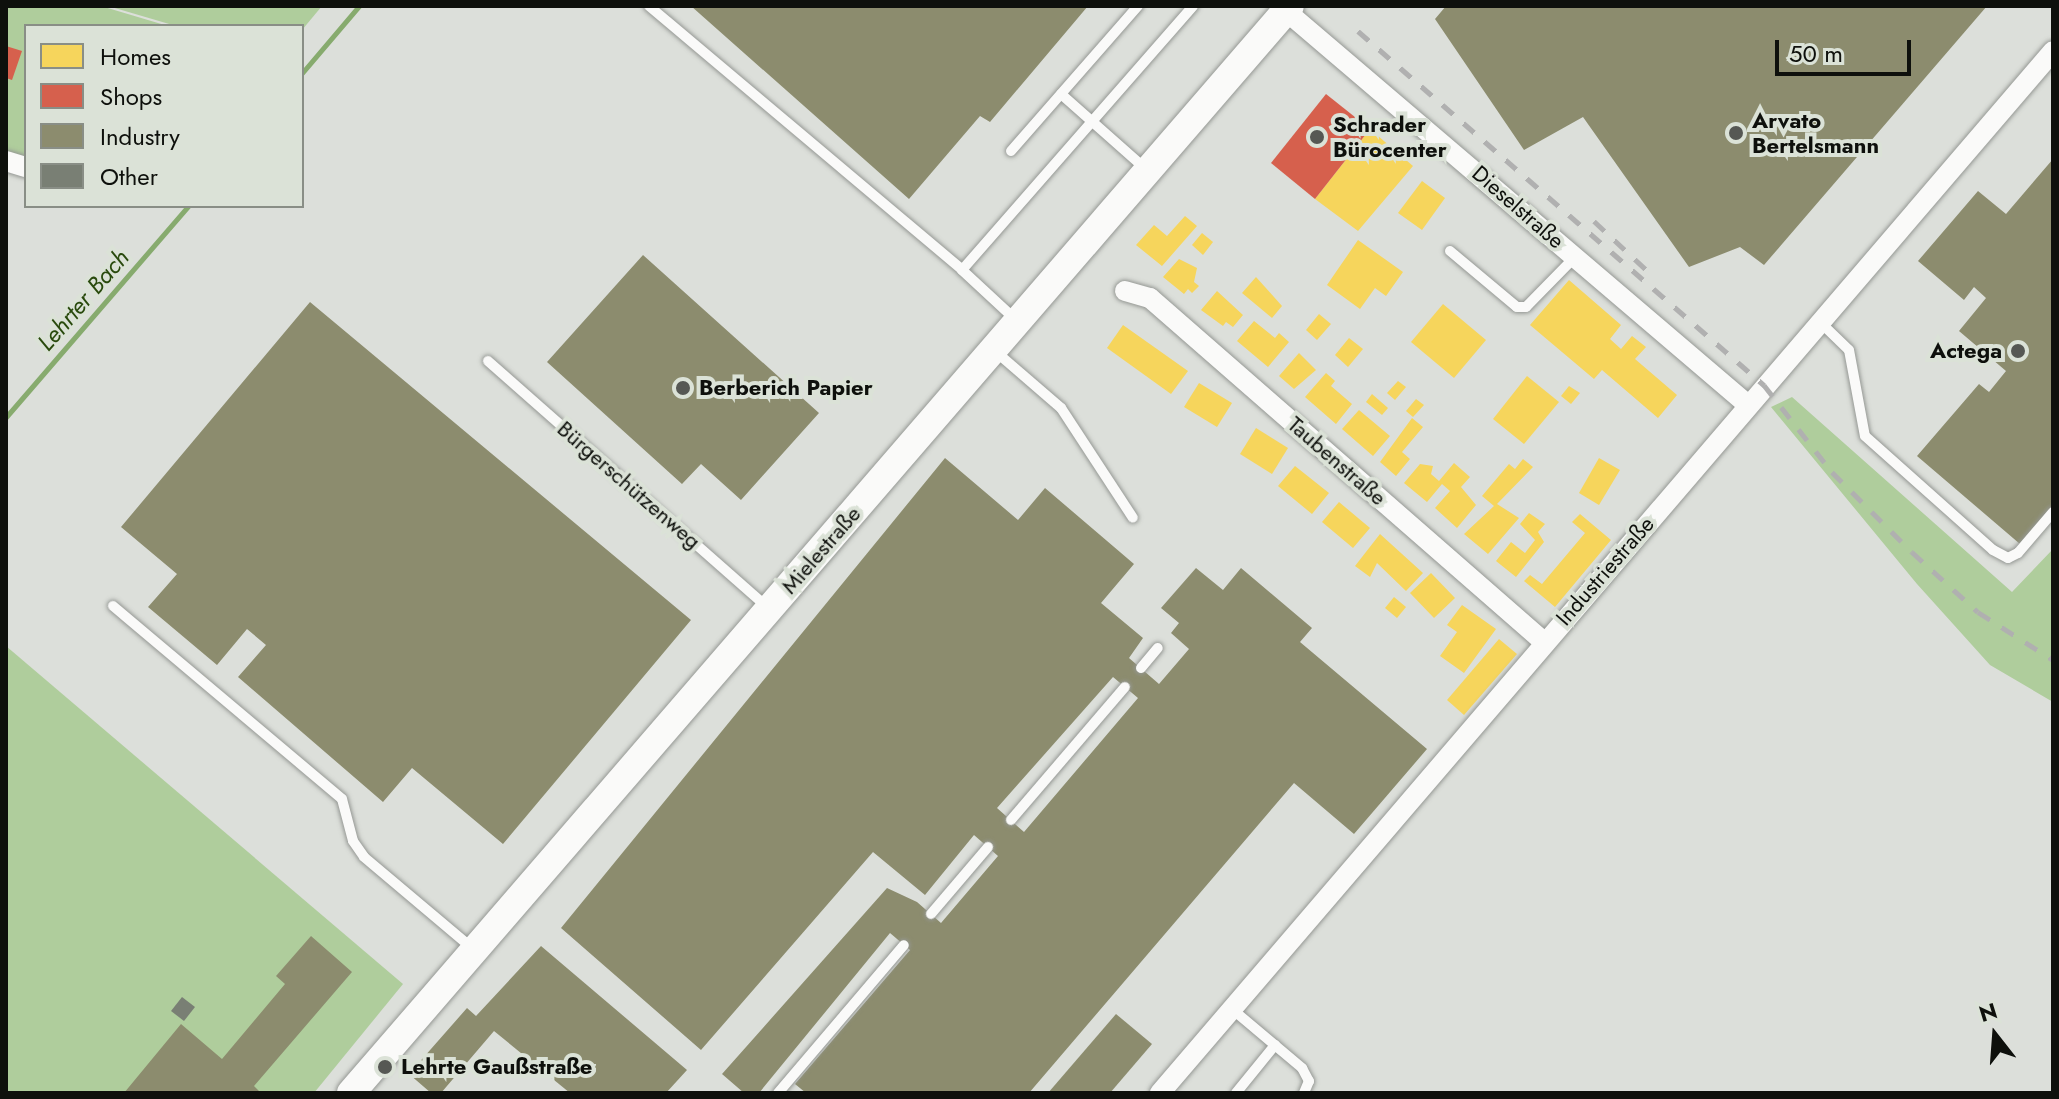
<!DOCTYPE html>
<meta charset="utf-8">
<style>
body{margin:0}
#map{position:relative;width:2059px;height:1099px;overflow:hidden;background:#dcdfda;font-family:Jost,sans-serif}
div>[style]{position:absolute}
.green>*{inset:0;background:#afcd9c}
.homes>*{inset:0;background:#f6d55c}
.shops>*{inset:0;background:#d6604d}
.industry>*{inset:0;background:#8c8c6e}
.stream>*{height:5px;margin:-2.5px;padding:0 2.5px;transform-origin:2.5px;border-radius:2.5px;background:#87ab6e}
.building>*{inset:0;background:#797f74}
.roads{filter:drop-shadow(0 0 2px #959894) drop-shadow(0 0 2px #959894)}
.lane>*{height:10px;margin:-5px;padding:0 5px;transform-origin:5px;border-radius:5px;background:#fafaf9}
.street>*{height:20px;margin:-10px;padding:0 10px;transform-origin:10px;border-radius:10px;background:#fafaf9}
.secondary>*{height:28px;margin:-14px;padding:0 14px;transform-origin:14px;border-radius:14px;background:#fafaf9}
.rail>*{height:5px;margin-top:-2.5px;transform-origin:0;background:repeating-linear-gradient(90deg,#b0b0b0 0 14px,transparent 0 28px)}
.dots>*{width:22px;height:22px;translate:-50% -50%;box-sizing:border-box;border:4px solid #dbe2d7;border-radius:50%}
span{translate:-50% -50%;white-space:nowrap;text-align:center;line-height:1.15;-webkit-text-stroke:8px #dbe2d7;paint-order:stroke}
.poi-label{font-size:22px;color:#0e100c;font-weight:700}
.left{translate:0 -50%;text-align:left}
.right{translate:-100% -50%;text-align:right}
.street-label{font-size:22px;color:#0e100c}
.water-label{font-size:24px;color:#294a0d;font-style:italic}
.frame{position:absolute;inset:0;border:8px solid #0e100c;pointer-events:none}
.legend{position:absolute;left:24px;top:24px;width:280px;height:184px;box-sizing:border-box;background:#dbe2d7;border:2px solid #898e86;margin:0;padding:10px 14px;list-style:none;font-size:24px;color:#0e100c}
.legend li{display:flex;align-items:center;gap:16px;height:40px}
.legend b{width:40px;border:2px solid #898e86}
.north{position:absolute;left:1955px;top:995px;width:80px;height:80px;-webkit-text-stroke:6px #dbe2d7;paint-order:stroke;rotate:343deg;font-size:22px;font-weight:700;line-height:32px;text-align:center;color:#0e100c}
.north::after{content:'';display:block;margin:auto;width:28px;height:36px;background:#0e100c;clip-path:polygon(50% 0,100% 100%,50% 72%,0 100%)}
.scale{position:absolute;left:1775px;top:40px;width:136px;height:36px;box-sizing:border-box;border:4px solid #0e100c;border-top:0;padding-left:10px;font-size:24px;line-height:28px;white-space:nowrap;color:#0e100c;-webkit-text-stroke:6px #dbe2d7;paint-order:stroke}
</style>
<div id="map">
<div class="green">
<div style="clip-path:polygon(6px 6px,101px 6px,168px 26px,26px 26px,26px 165px,6px 159px)"></div>
<div style="clip-path:polygon(108px 6px,322px 6px,302px 30px,176px 26px)"></div>
<div style="clip-path:polygon(1792px 397px,2012px 592px,2053px 549px,2053px 702px,1990px 665px,1917px 584px,1771px 407px)"></div>
<div style="clip-path:polygon(6px 646px,403px 984px,314px 1093px,6px 1093px)"></div>
</div>
<div class="homes">
<div style="clip-path:polygon(1370px 129px,1413px 166px,1358px 231px,1315px 199px)"></div>
<div style="clip-path:polygon(1422px 181px,1445px 198px,1422px 230px,1398px 213px)"></div>
<div style="clip-path:polygon(1185px 216px,1197px 226px,1162px 266px,1136px 245px,1154px 225px,1167px 236px)"></div>
<div style="clip-path:polygon(1202px 233px,1213px 242px,1203px 255px,1192px 245px)"></div>
<div style="clip-path:polygon(1358px 240px,1403px 272px,1386px 296px,1375px 288px,1360px 309px,1327px 285px)"></div>
<div style="clip-path:polygon(1179px 259px,1197px 268px,1194px 282px,1199px 286px,1192px 293px,1188px 289px,1184px 294px,1163px 277px)"></div>
<div style="clip-path:polygon(1256px 277px,1282px 306px,1272px 318px,1242px 293px)"></div>
<div style="clip-path:polygon(1569px 280px,1621px 325px,1610px 339px,1621px 349px,1632px 336px,1646px 347px,1635px 359px,1677px 395px,1658px 418px,1602px 370px,1594px 379px,1530px 325px)"></div>
<div style="clip-path:polygon(1217px 291px,1243px 315px,1233px 327px,1226px 322px,1223px 326px,1201px 310px)"></div>
<div style="clip-path:polygon(1443px 304px,1486px 340px,1454px 378px,1411px 342px)"></div>
<div style="clip-path:polygon(1319px 314px,1331px 324px,1317px 340px,1306px 330px)"></div>
<div style="clip-path:polygon(1254px 321px,1275px 338px,1279px 333px,1289px 342px,1268px 367px,1237px 341px)"></div>
<div style="clip-path:polygon(1123px 325px,1188px 371px,1171px 394px,1107px 348px)"></div>
<div style="clip-path:polygon(1349px 338px,1363px 349px,1348px 367px,1335px 355px)"></div>
<div style="clip-path:polygon(1299px 353px,1316px 370px,1294px 389px,1279px 376px)"></div>
<div style="clip-path:polygon(1326px 373px,1335px 381px,1331px 386px,1352px 404px,1336px 424px,1305px 397px)"></div>
<div style="clip-path:polygon(1527px 376px,1559px 402px,1524px 444px,1493px 419px)"></div>
<div style="clip-path:polygon(1398px 381px,1406px 387px,1395px 400px,1387px 393px)"></div>
<div style="clip-path:polygon(1199px 383px,1232px 403px,1217px 427px,1184px 407px)"></div>
<div style="clip-path:polygon(1569px 386px,1580px 393px,1571px 404px,1561px 396px)"></div>
<div style="clip-path:polygon(1372px 394px,1388px 408px,1382px 415px,1366px 402px)"></div>
<div style="clip-path:polygon(1416px 399px,1424px 405px,1413px 417px,1406px 411px)"></div>
<div style="clip-path:polygon(1359px 410px,1390px 436px,1373px 456px,1342px 429px)"></div>
<div style="clip-path:polygon(1412px 418px,1423px 427px,1402px 452px,1410px 459px,1396px 476px,1380px 462px)"></div>
<div style="clip-path:polygon(1256px 428px,1288px 448px,1272px 474px,1240px 454px)"></div>
<div style="clip-path:polygon(1599px 458px,1620px 470px,1599px 505px,1579px 493px)"></div>
<div style="clip-path:polygon(1523px 459px,1533px 467px,1497px 504px,1519px 518px,1488px 554px,1464px 534px,1494px 506px,1482px 496px,1509px 464px,1515px 469px)"></div>
<div style="clip-path:polygon(1454px 463px,1470px 477px,1461px 487px,1476px 505px,1457px 528px,1435px 508px,1450px 491px,1442px 484px,1427px 502px,1404px 483px,1420px 464px,1433px 466px,1431px 474px,1439px 481px)"></div>
<div style="clip-path:polygon(1295px 466px,1329px 493px,1312px 514px,1278px 486px)"></div>
<div style="clip-path:polygon(1339px 502px,1370px 528px,1353px 548px,1322px 522px)"></div>
<div style="clip-path:polygon(1529px 513px,1545px 524px,1538px 532px,1544px 542px,1516px 577px,1496px 561px,1511px 542px,1525px 553px,1535px 540px,1520px 524px)"></div>
<div style="clip-path:polygon(1580px 514px,1611px 540px,1555px 607px,1524px 581px,1530px 575px,1542px 584px,1585px 533px,1572px 522px)"></div>
<div style="clip-path:polygon(1380px 534px,1423px 573px,1406px 591px,1377px 563px,1370px 577px,1355px 566px)"></div>
<div style="clip-path:polygon(1431px 573px,1455px 598px,1434px 618px,1410px 593px)"></div>
<div style="clip-path:polygon(1394px 597px,1406px 607px,1397px 618px,1385px 608px)"></div>
<div style="clip-path:polygon(1462px 605px,1496px 629px,1464px 673px,1440px 656px,1457px 632px,1447px 625px)"></div>
<div style="clip-path:polygon(1499px 639px,1517px 654px,1464px 715px,1447px 700px)"></div>
</div>
<div class="shops">
<div style="clip-path:polygon(6px 46px,22px 51px,12px 80px,6px 78px)"></div>
<div style="clip-path:polygon(1326px 94px,1370px 129px,1315px 199px,1271px 163px)"></div>
</div>
<div class="industry">
<div style="clip-path:polygon(691px 6px,1088px 6px,990px 122px,980px 116px,909px 199px)"></div>
<div style="clip-path:polygon(1446px 6px,1987px 6px,1764px 265px,1740px 247px,1689px 267px,1583px 117px,1524px 150px,1435px 19px)"></div>
<div style="clip-path:polygon(2053px 159px,2053px 505px,2020px 544px,1917px 456px,1979px 384px,1989px 392px,2006px 371px,1959px 331px,1986px 298px,1974px 287px,1964px 300px,1918px 261px,1978px 191px,2006px 214px)"></div>
<div style="clip-path:polygon(643px 255px,819px 413px,741px 500px,701px 464px,682px 484px,547px 362px)"></div>
<div style="clip-path:polygon(310px 302px,691px 620px,503px 844px,412px 768px,383px 802px,238px 677px,266px 645px,247px 629px,217px 665px,148px 607px,177px 574px,121px 527px)"></div>
<div style="clip-path:polygon(evenodd,945px 458px,1018px 520px,1045px 488px,1134px 564px,1101px 603px,1143px 638px,1129px 658px,1159px 684px,1189px 649px,1171px 633px,1179px 623px,1161px 608px,1196px 568px,1223px 590px,1241px 568px,1312px 628px,1300px 642px,1427px 749px,1354px 834px,1294px 783px,1029px 1093px,806px 1093px,795px 1084px,910px 950px,890px 933px,759px 1093px,744px 1093px,722px 1074px,887px 888px,917px 902px,941px 923px,998px 856px,974px 835px,925px 895px,873px 852px,701px 1050px,561px 928px,945px 458px,1113px 677px,1138px 698px,1024px 832px,997px 808px,1113px 677px)"></div>
<div style="clip-path:polygon(311px 936px,352px 972px,254px 1086px,261px 1093px,124px 1093px,181px 1024px,222px 1059px,285px 984px,276px 976px)"></div>
<div style="clip-path:polygon(541px 946px,687px 1070px,666px 1093px,570px 1093px,494px 1031px,441px 1093px,431px 1093px,409px 1074px,467px 1008px,476px 1016px)"></div>
<div style="clip-path:polygon(1116px 1014px,1152px 1044px,1110px 1093px,1048px 1093px)"></div>
</div>
<div class="stream">
<div style="left:302px;top:73px;width:88px;rotate:-49.6deg"></div>
<div style="left:6px;top:417px;width:279px;rotate:-49.2deg"></div>
</div>
<div class="building">
<div style="clip-path:polygon(182px 997px,195px 1007px,184px 1021px,171px 1011px)"></div>
</div>
<div class="roads">
<div class="lane">
<div style="left:649px;top:6px;width:409px;rotate:40.1deg"></div>
<div style="left:1061px;top:94px;width:115px;rotate:41.5deg"></div>
<div style="left:1011px;top:151px;width:193px;rotate:-48.8deg"></div>
<div style="left:1450px;top:251px;width:87px;rotate:39.9deg"></div>
<div style="left:1517px;top:307px;width:9px"></div>
<div style="left:1526px;top:307px;width:71px;rotate:-45.6deg"></div>
<div style="left:1017px;top:321px;width:75px;rotate:-137.2deg"></div>
<div style="left:962px;top:270px;width:351px;rotate:-48.8deg"></div>
<div style="left:1820px;top:322px;width:40px;rotate:44deg"></div>
<div style="left:1849px;top:350px;width:87px;rotate:79.5deg"></div>
<div style="left:1865px;top:436px;width:171px;rotate:41.7deg"></div>
<div style="left:1993px;top:550px;width:17px;rotate:28deg"></div>
<div style="left:2008px;top:558px;width:11px;rotate:-27deg"></div>
<div style="left:2018px;top:553px;width:54px;rotate:-49.5deg"></div>
<div style="left:995px;top:351px;width:87px;rotate:40.8deg"></div>
<div style="left:1061px;top:408px;width:131px;rotate:56.8deg"></div>
<div style="left:488px;top:361px;width:375px;rotate:41.4deg"></div>
<div style="left:113px;top:606px;width:299px;rotate:40.1deg"></div>
<div style="left:342px;top:799px;width:43px;rotate:75.3deg"></div>
<div style="left:353px;top:841px;width:19px;rotate:55deg"></div>
<div style="left:364px;top:857px;width:141px;rotate:40.1deg"></div>
<div style="left:1141px;top:668px;width:26px;rotate:-50deg"></div>
<div style="left:1011px;top:820px;width:175px;rotate:-49.4deg"></div>
<div style="left:931px;top:914px;width:88px;rotate:-49.6deg"></div>
<div style="left:1232px;top:1009px;width:92px;rotate:40.1deg"></div>
<div style="left:1302px;top:1068px;width:15px;rotate:62deg"></div>
<div style="left:1309px;top:1081px;width:13px;rotate:113deg"></div>
<div style="left:778px;top:1093px;width:194px;rotate:-49.6deg"></div>
<div style="left:1236px;top:1093px;width:62px;rotate:-50.9deg"></div>
</div>
<div class="street">
<div style="left:1286px;top:11px;width:607px;rotate:40.46deg"></div>
<div style="left:6px;top:161px;width:21px;rotate:17deg"></div>
<div style="left:1125px;top:291px;width:26px;rotate:16deg"></div>
<div style="left:1150px;top:298px;width:523px;rotate:41.12deg"></div>
<div style="left:1160px;top:1093px;width:1372px;rotate:-49.4deg"></div>
</div>
<div class="secondary">
<div style="left:351px;top:1093px;width:1436px;rotate:-49.18deg"></div>
</div>
</div>
<div class="rail">
<div style="left:1358px;top:31px;width:539px;rotate:41.09deg"></div>
<div style="left:1764px;top:385px;width:110px;rotate:52deg"></div>
<div style="left:1832px;top:472px;width:113px;rotate:45deg"></div>
<div style="left:1912px;top:552px;width:89px;rotate:42.3deg"></div>
<div style="left:1978px;top:612px;width:89px;rotate:32.6deg"></div>
<div style="left:1594px;top:221px;width:79px;rotate:43deg"></div>
</div>
<div class="dots">
<div style="left:1736px;top:133px;background:#565854"></div>
<div style="left:1317px;top:137px;background:#565854"></div>
<div style="left:2018px;top:351px;background:#565854"></div>
<div style="left:683px;top:388px;background:#565854"></div>
<div style="left:385px;top:1067px;background:#565854"></div>
</div>
<div class="poi-label">
<span class="left" style="left:1752px;top:133px">Arvato<br>Bertelsmann</span>
<span class="left" style="left:1333px;top:137px">Schrader<br>Bürocenter</span>
<span class="right" style="left:2002px;top:351px">Actega</span>
<span class="left" style="left:699px;top:388px">Berberich Papier</span>
<span class="left" style="left:401px;top:1067px">Lehrte Gaußstraße</span>
</div>
<div class="street-label">
<span style="left:1518px;top:207px;rotate:41deg">Dieselstraße</span>
<span style="left:1337px;top:461px;rotate:41deg">Taubenstraße</span>
<span style="left:629px;top:485px;rotate:41deg">Bürgerschützenweg</span>
<span style="left:821px;top:550px;rotate:-49deg">Mielestraße</span>
<span style="left:1605px;top:571px;rotate:-49deg">Industriestraße</span>
</div>
<div class="water-label">
<span style="left:83px;top:300px;rotate:-49deg">Lehrter Bach</span>
</div>
<div class="frame"></div>
<ul class="legend">
<li><b style="height:22px;background:#f6d55c"></b>Homes</li>
<li><b style="height:22px;background:#d6604d"></b>Shops</li>
<li><b style="height:22px;background:#8c8c6e"></b>Industry</li>
<li><b style="height:22px;background:#797f74"></b>Other</li>
</ul>
<div class="north">N</div>
<div class="scale">50 m</div>
</div>
